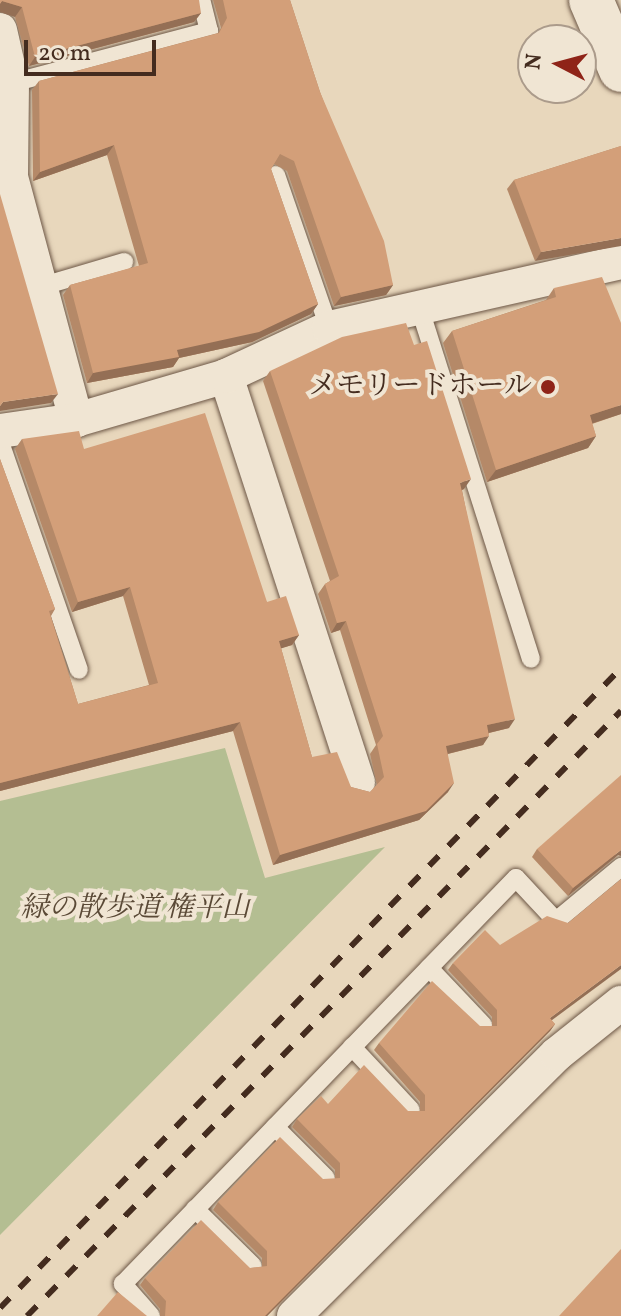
<!DOCTYPE html>
<meta charset="utf-8">
<style>
body{margin:0}
#map{position:relative;width:621px;height:1316px;overflow:hidden;background:#e8d7bc;font-family:Vollkorn,"Noto Serif JP",serif}
div>[style]{position:absolute}
.green>*{inset:0;background:#b4be92}
.roads{filter:drop-shadow(0 0 2px #6d5746) drop-shadow(0 0 2px #6d5746)}
.lane>*{height:18px;margin:-9px;padding:0 9px;transform-origin:9px;border-radius:9px;background:#f0e5d3}
.street>*{height:34px;margin:-17px;padding:0 17px;transform-origin:17px;border-radius:17px;background:#f0e5d3}
.secondary>*{height:44px;margin:-22px;padding:0 22px;transform-origin:22px;border-radius:22px;background:#f0e5d3}
.rail>*{height:6px;margin-top:-3px;transform-origin:0;background:repeating-linear-gradient(90deg,#442c1f 0 14px,transparent 0 28px)}
.wall>*{inset:0;background:#b58968}
.shaded-wall>*{inset:0;background:#946f55}
.building>*{inset:0;background:#d39f79}
.dots>*{width:22px;height:22px;translate:-50% -50%;box-sizing:border-box;border:4px solid #f0e5d3;border-radius:50%}
span{translate:-50% -50%;white-space:nowrap;text-align:center;line-height:1.15;-webkit-text-stroke:8px #f0e5d3;paint-order:stroke}
.poi-label{font-size:28px;color:#442c1f}
.right{translate:-100% -50%;text-align:right}
.park-label{font-size:28px;color:#5a4936;font-style:italic}
.north{position:absolute;left:517px;top:24px;width:80px;height:80px;box-sizing:border-box;background:#f0e5d3;border:2px solid #ab9b8b;border-radius:50%;rotate:276deg;font-size:22px;font-weight:700;line-height:32px;text-align:center;color:#442c1f}
.north::after{content:'';display:block;margin:auto;width:28px;height:36px;background:#8f2418;clip-path:polygon(50% 0,100% 100%,50% 72%,0 100%)}
.scale{position:absolute;left:24px;top:40px;width:132px;height:36px;box-sizing:border-box;border:4px solid #442c1f;border-top:0;padding-left:10px;font-size:24px;line-height:28px;white-space:nowrap;color:#442c1f;-webkit-text-stroke:6px #f0e5d3;paint-order:stroke}
</style>
<div id="map">
<div class="green">
<div style="clip-path:polygon(225px 748px,265px 878px,385px 847px,0 1235px,0 801px)"></div>
</div>
<div class="roads">
<div class="lane">
<div style="left:12px;top:83px;width:204px;rotate:-14.8deg"></div>
<div style="left:209px;top:31px;width:32px;rotate:-104deg"></div>
<div style="left:276px;top:175px;width:162px;rotate:70.9deg"></div>
<div style="left:36px;top:288px;width:92px;rotate:-16.5deg"></div>
<div style="left:419px;top:306px;width:370px;rotate:72.4deg"></div>
<div style="left:0;top:442px;width:241px;rotate:70.9deg"></div>
<div style="left:429px;top:968px;width:79px;rotate:46.5deg"></div>
<div style="left:352px;top:1047px;width:86px;rotate:46.9deg"></div>
<div style="left:275px;top:1127px;width:72px;rotate:45deg"></div>
<div style="left:195px;top:1209px;width:81px;rotate:44.5deg"></div>
<div style="left:151px;top:1316px;width:43px;rotate:-131.2deg"></div>
<div style="left:123px;top:1284px;width:565px;rotate:-45.93deg"></div>
<div style="left:516px;top:878px;width:59px;rotate:47.1deg"></div>
<div style="left:556px;top:921px;width:85px;rotate:-39.7deg"></div>
</div>
<div class="street">
<div style="left:0;top:30px;width:54px;rotate:77.2deg"></div>
<div style="left:12px;top:83px;width:94px;rotate:90.6deg"></div>
<div style="left:11px;top:177px;width:252px;rotate:75deg"></div>
<div style="left:226px;top:376px;width:427px;rotate:72deg"></div>
<div style="left:0;top:431px;width:77px;rotate:-8.2deg"></div>
<div style="left:76px;top:420px;width:156px;rotate:-16.3deg"></div>
<div style="left:226px;top:376px;width:114px;rotate:-25deg"></div>
<div style="left:329px;top:328px;width:299px;rotate:-12.7deg"></div>
<div style="left:294px;top:1316px;width:371px;rotate:-44.9deg"></div>
<div style="left:557px;top:1054px;width:82px;rotate:-38.6deg"></div>
</div>
<div class="secondary">
<div style="left:591px;top:0;width:76px;rotate:66.8deg"></div>
</div>
</div>
<div class="rail">
<div style="left:0;top:1308px;width:892px;rotate:-45.86deg"></div>
<div style="left:27px;top:1316px;width:848px;rotate:-45.53deg"></div>
</div>
<div class="wall">
<div style="clip-path:polygon(0 0,201px 13px,194px 22px,29px 66px,15px 17px)"></div>
<div style="clip-path:polygon(213px 0,290px 0,320px 92px,393px 285px,386px 295px,334px 306px,287px 171px,274px 164px,271px 169px,318px 304px,311px 314px,252px 342px,179px 358px,173px 367px,87px 383px,63px 295px,70px 285px,139px 266px,107px 155px,33px 181px,32px 90px,39px 81px,218px 33px,221px 28px)"></div>
<div style="clip-path:polygon(621px 146px,535px 261px,507px 189px,514px 180px)"></div>
<div style="clip-path:polygon(554px 288px,621px 414px,592px 424px,596px 436px,588px 448px,487px 482px,443px 343px,452px 331px,546px 300px)"></div>
<div style="clip-path:polygon(270px 371px,464px 489px,462px 490px,509px 728px,489px 733px,483px 745px,448px 754px,448px 792px,419px 820px,273px 865px,233px 731px,0 791px,0 459px,55px 609px,51px 616px,78px 704px,149px 685px,123px 596px,72px 612px,15px 449px,22px 439px,84px 449px,267px 602px,299px 635px,292px 645px,281px 648px,312px 757px,351px 787px,370px 792px,377px 785px,370px 754px,376px 745px,340px 630px,331px 633px,318px 594px,325px 584px,330px 581px,263px 381px)"></div>
<div style="clip-path:polygon(537px 849px,618px 855px,568px 896px,532px 857px)"></div>
<div style="clip-path:polygon(453px 963px,552px 1021px,555px 1024px,550px 1031px,267px 1316px,160px 1316px,160px 1309px,140px 1285px,145px 1278px,262px 1267px,262px 1258px,213px 1210px,218px 1202px,323px 1179px,335px 1179px,335px 1170px,292px 1127px,297px 1119px,328px 1104px,408px 1111px,420px 1111px,420px 1102px,374px 1050px,379px 1043px,480px 1026px,492px 1026px,492px 1017px,448px 970px)"></div>
</div>
<div class="shaded-wall">
<div style="clip-path:polygon(2px 1px,22px 7px,15px 17px,0 12px,0 3px)"></div>
<div style="clip-path:polygon(201px 13px,194px 22px,29px 66px,35px 57px)"></div>
<div style="clip-path:polygon(114px 145px,107px 155px,33px 181px,40px 172px)"></div>
<div style="clip-path:polygon(621px 238px,621px 246px,535px 261px,541px 252px)"></div>
<div style="clip-path:polygon(393px 285px,386px 295px,334px 306px,341px 297px)"></div>
<div style="clip-path:polygon(318px 304px,311px 314px,252px 342px,179px 358px,173px 367px,87px 383px,93px 373px)"></div>
<div style="clip-path:polygon(58px 394px,51px 403px,0 411px,0 406px,3px 402px)"></div>
<div style="clip-path:polygon(621px 405px,621px 414px,581px 427px,590px 415px)"></div>
<div style="clip-path:polygon(596px 436px,588px 448px,487px 482px,496px 470px)"></div>
<div style="clip-path:polygon(471px 479px,464px 489px,454px 493px,460px 483px)"></div>
<div style="clip-path:polygon(130px 587px,123px 596px,72px 612px,78px 602px)"></div>
<div style="clip-path:polygon(346px 621px,340px 630px,331px 633px,337px 623px)"></div>
<div style="clip-path:polygon(299px 635px,292px 645px,273px 651px,279px 641px)"></div>
<div style="clip-path:polygon(515px 719px,509px 728px,480px 735px,487px 725px)"></div>
<div style="clip-path:polygon(240px 722px,233px 731px,0 791px,0 783px)"></div>
<div style="clip-path:polygon(489px 736px,483px 745px,439px 756px,446px 746px)"></div>
<div style="clip-path:polygon(454px 783px,448px 792px,419px 820px,273px 865px,280px 855px)"></div>
<div style="clip-path:polygon(621px 850px,621px 856px,618px 855px,568px 896px,573px 888px)"></div>
<div style="clip-path:polygon(621px 965px,621px 969px,544px 1026px,550px 1018px)"></div>
<div style="clip-path:polygon(555px 1024px,550px 1031px,267px 1316px,265px 1316px)"></div>
</div>
<div class="building">
<div style="clip-path:polygon(0 0,199px 0,201px 13px,35px 57px,22px 7px,2px 1px,0 4px)"></div>
<div style="clip-path:polygon(223px 0,290px 0,320px 92px,384px 241px,393px 285px,341px 297px,294px 161px,280px 154px,271px 169px,318px 304px,259px 332px,177px 350px,179px 357px,93px 373px,70px 285px,148px 263px,114px 145px,40px 172px,39px 81px,219px 33px,227px 18px)"></div>
<div style="clip-path:polygon(621px 146px,621px 238px,541px 252px,514px 180px)"></div>
<div style="clip-path:polygon(0 194px,58px 394px,3px 402px,0 406px)"></div>
<div style="clip-path:polygon(602px 277px,621px 323px,621px 405px,590px 415px,596px 436px,496px 470px,452px 331px,556px 297px,554px 288px)"></div>
<div style="clip-path:polygon(406px 323px,414px 345px,427px 341px,471px 479px,460px 483px,515px 719px,487px 725px,489px 736px,446px 746px,454px 783px,426px 811px,280px 855px,240px 722px,0 783px,0 459px,55px 609px,49px 611px,78px 704px,158px 683px,130px 587px,78px 602px,22px 439px,79px 431px,84px 449px,205px 413px,267px 602px,286px 596px,299px 635px,279px 641px,312px 757px,337px 752px,351px 787px,370px 792px,384px 777px,377px 744px,383px 736px,346px 621px,337px 623px,325px 584px,339px 576px,270px 371px,342px 337px)"></div>
<div style="clip-path:polygon(621px 775px,621px 850px,573px 888px,537px 849px)"></div>
<div style="clip-path:polygon(621px 879px,621px 965px,550px 1018px,555px 1024px,265px 1316px,165px 1316px,166px 1301px,145px 1278px,201px 1220px,250px 1268px,267px 1266px,267px 1251px,218px 1202px,280px 1137px,323px 1179px,340px 1178px,340px 1163px,297px 1119px,321px 1096px,328px 1104px,364px 1065px,408px 1111px,425px 1111px,425px 1095px,379px 1043px,432px 981px,480px 1026px,497px 1026px,497px 1010px,453px 963px,485px 930px,500px 945px,547px 916px,568px 923px)"></div>
<div style="clip-path:polygon(621px 1249px,621px 1316px,559px 1316px)"></div>
<div style="clip-path:polygon(118px 1292px,147px 1316px,97px 1316px)"></div>
</div>
<div class="dots">
<div style="left:548px;top:387px;background:#8f2418"></div>
</div>
<div class="poi-label">
<span class="right" style="left:532px;top:387px">メモリードホール</span>
</div>
<div class="park-label">
<span style="left:135px;top:909px">緑の散歩道 権平山</span>
</div>
<div class="north">N</div>
<div class="scale">20 m</div>
</div>
